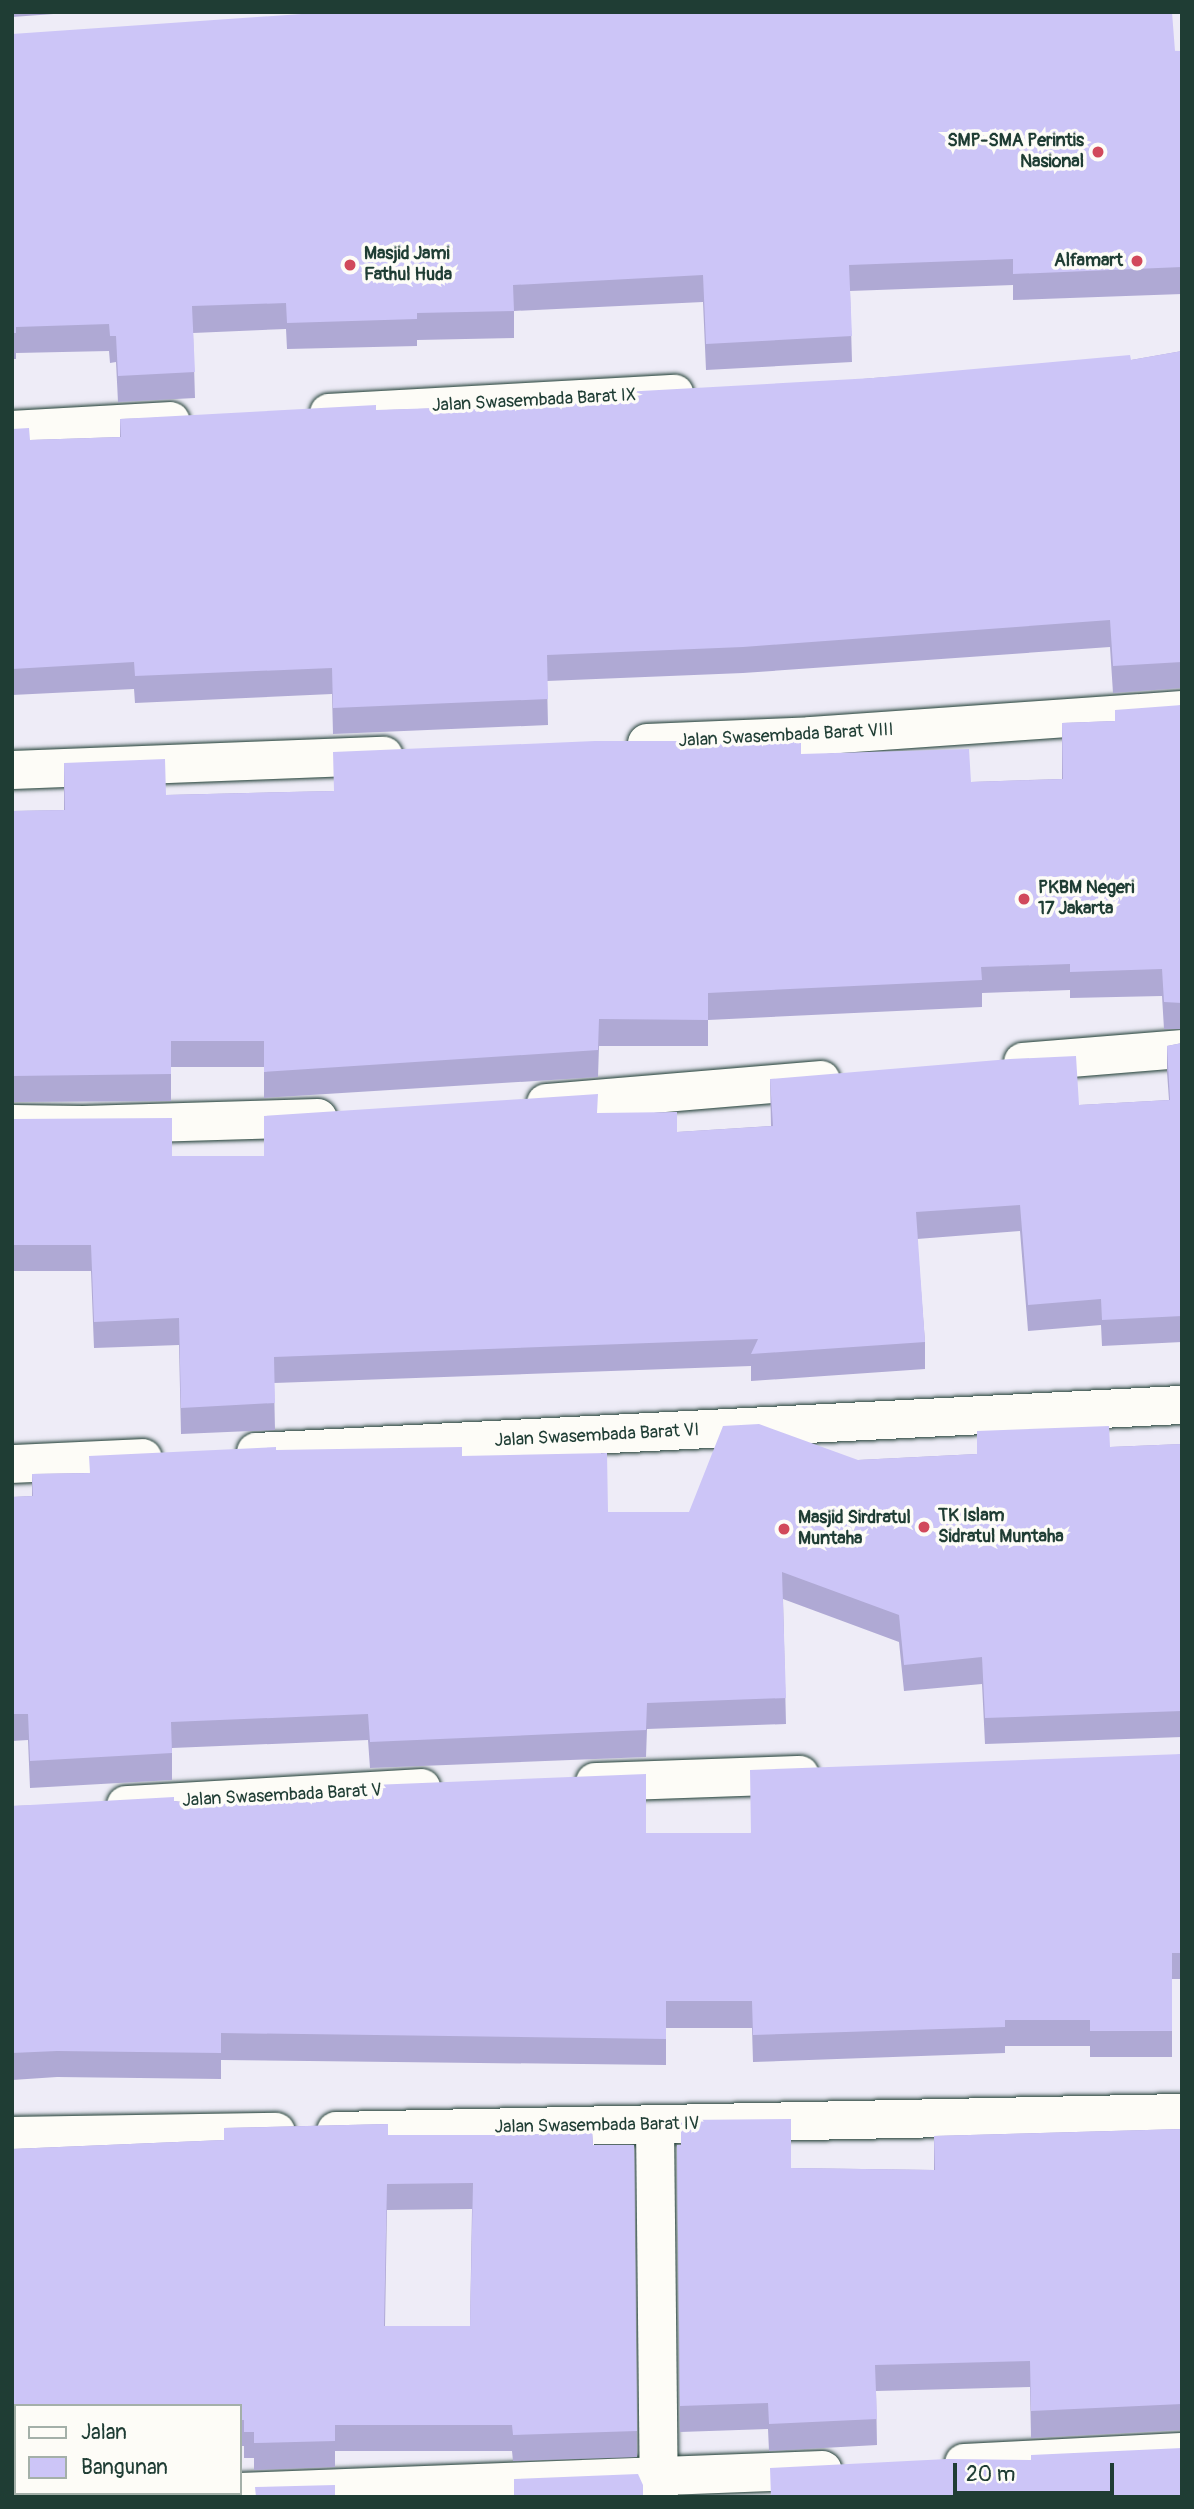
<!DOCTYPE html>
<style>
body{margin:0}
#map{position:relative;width:1194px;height:2509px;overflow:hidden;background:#eeecf7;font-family:Pangolin,sans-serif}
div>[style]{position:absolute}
.roads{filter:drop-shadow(0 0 2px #1f3d34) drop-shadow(0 0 2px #1f3d34)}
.minor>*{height:38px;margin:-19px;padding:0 19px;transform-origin:19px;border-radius:19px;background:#fdfcf7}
.wall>*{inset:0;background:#afa9d4}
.building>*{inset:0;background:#ccc5f7}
.dots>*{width:19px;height:19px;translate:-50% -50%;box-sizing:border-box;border:4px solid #fdfcf7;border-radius:50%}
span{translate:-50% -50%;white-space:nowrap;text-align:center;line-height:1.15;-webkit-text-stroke:7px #fdfcf7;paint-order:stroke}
.poi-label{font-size:18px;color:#1f3d34;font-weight:700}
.right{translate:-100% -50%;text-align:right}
.left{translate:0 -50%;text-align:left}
.street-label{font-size:18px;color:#1f3d34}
.frame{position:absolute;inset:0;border:14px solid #1f3d34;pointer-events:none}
.legend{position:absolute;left:14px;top:2404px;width:228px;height:91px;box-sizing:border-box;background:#fdfcf7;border:2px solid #a4b0a9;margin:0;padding:9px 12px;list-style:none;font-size:21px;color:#1f3d34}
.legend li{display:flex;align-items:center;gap:14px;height:35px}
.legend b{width:35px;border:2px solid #a4b0a9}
.scale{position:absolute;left:953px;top:2463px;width:161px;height:32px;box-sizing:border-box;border:4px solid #1f3d34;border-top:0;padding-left:9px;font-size:21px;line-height:24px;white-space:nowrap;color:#1f3d34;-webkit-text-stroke:5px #fdfcf7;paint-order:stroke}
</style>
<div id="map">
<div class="roads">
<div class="minor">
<div style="left:329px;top:413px;width:346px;rotate:-3.2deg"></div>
<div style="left:12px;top:430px;width:159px;rotate:-3.2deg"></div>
<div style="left:647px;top:743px;width:164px;rotate:-2.4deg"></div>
<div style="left:811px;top:736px;width:372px;rotate:-4deg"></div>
<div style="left:12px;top:770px;width:372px;rotate:-2.2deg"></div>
<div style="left:1023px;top:1062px;width:160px;rotate:-4.7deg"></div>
<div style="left:546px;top:1103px;width:276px;rotate:-4.8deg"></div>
<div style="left:12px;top:1124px;width:71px;rotate:0.8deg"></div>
<div style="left:83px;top:1125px;width:235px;rotate:-1.7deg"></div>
<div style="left:256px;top:1452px;width:927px;rotate:-2.91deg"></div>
<div style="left:12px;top:1464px;width:131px;rotate:-2.6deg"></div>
<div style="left:595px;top:1782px;width:205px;rotate:-2deg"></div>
<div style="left:126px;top:1805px;width:296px;rotate:-3.3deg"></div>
<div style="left:655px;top:2125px;width:372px;rotate:89.4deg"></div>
<div style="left:336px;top:2131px;width:846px;rotate:-1.22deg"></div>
<div style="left:12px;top:2136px;width:264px;rotate:-0.9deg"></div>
<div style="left:964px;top:2463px;width:218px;rotate:-2.9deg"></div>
<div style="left:240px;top:2492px;width:583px;rotate:-2.16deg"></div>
<div style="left:91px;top:2497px;width:109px;rotate:-2.1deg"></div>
</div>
</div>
<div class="wall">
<div style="clip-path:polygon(12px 12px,81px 12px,12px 17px)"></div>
<div style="clip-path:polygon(12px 34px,1182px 51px,1182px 294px,1013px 300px,1013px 285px,850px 291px,852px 362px,706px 370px,703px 302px,514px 311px,514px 338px,417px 340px,417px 346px,287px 349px,286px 329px,193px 333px,195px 398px,118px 402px,116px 362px,110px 363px,109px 351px,16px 353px,16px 359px,12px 359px)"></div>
<div style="clip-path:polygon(1182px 351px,1182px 688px,1113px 693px,1110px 647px,743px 673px,547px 681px,548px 725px,333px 734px,332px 694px,135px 703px,134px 689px,12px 695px,12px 429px,30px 440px,120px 437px,120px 419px,623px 402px,873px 378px,1131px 360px)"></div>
<div style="clip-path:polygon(1182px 705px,1182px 1029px,1164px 1029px,1162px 996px,1070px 998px,1070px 990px,982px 993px,982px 1007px,708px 1020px,708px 1046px,599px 1046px,598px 1077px,264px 1098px,264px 1067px,171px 1067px,171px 1101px,12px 1102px,12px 811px,64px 810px,64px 763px,166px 795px,334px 791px,801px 754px,971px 782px,1062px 779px,1062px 723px,1115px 721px)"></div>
<div style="clip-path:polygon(1182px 1043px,1182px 1342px,1102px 1346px,1101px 1325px,1028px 1331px,1020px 1231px,917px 1239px,925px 1342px,925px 1369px,751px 1381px,751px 1366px,274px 1383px,275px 1430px,181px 1434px,179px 1345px,94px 1348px,91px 1271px,12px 1271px,12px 1119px,172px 1156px,264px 1156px,598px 1113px,677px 1132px,771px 1126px,770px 1079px,1079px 1105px,1169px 1100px,1167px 1072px,1167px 1046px)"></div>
<div style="clip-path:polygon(977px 1431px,1110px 1447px,1182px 1444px,1182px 1737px,985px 1744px,982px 1684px,904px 1691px,899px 1642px,783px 1599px,786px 1724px,647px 1729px,646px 1757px,370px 1768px,368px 1740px,172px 1748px,172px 1780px,30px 1788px,28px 1740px,12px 1741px,12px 1497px,32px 1496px,32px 1474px,89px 1473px,276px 1450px,462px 1456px,608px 1512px,689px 1512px,858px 1460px,977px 1454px)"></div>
<div style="clip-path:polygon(1182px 1754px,1182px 1979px,1172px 1979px,1172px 2057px,1090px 2057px,1090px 2046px,1005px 2046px,1005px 2053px,753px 2062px,752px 2028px,666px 2028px,666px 2065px,221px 2060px,221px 2079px,57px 2077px,12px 2080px,12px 1806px,174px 1801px,189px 1803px,372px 1799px,372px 1785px,646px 1833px,750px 1833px)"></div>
<div style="clip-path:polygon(evenodd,388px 2124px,388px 2135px,525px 2135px,592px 2131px,593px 2145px,634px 2145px,637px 2457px,513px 2461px,512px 2451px,335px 2451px,335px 2467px,254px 2470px,254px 2458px,244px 2458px,244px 2446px,240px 2446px,240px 2406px,16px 2406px,16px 2493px,124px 2493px,124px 2497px,12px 2497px,12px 2149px,224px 2140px,224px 2128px,388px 2124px,472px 2209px,470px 2326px,385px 2326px,387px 2210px,472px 2209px)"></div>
<div style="clip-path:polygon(1182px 2129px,1182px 2430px,1031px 2438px,1030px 2387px,876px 2391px,877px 2445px,769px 2451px,768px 2429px,680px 2432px,677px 2145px,791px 2168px,934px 2170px,934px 2136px)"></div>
</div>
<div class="building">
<div style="clip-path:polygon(330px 12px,1172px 12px,1175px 51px,1182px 51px,1182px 267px,1013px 274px,1013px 259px,849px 265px,852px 336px,706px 344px,703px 275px,513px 285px,514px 311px,417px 313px,417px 319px,287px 323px,286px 303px,192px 306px,195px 372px,118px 376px,116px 336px,110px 336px,109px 324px,16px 327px,16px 333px,12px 333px,12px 34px)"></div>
<div style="clip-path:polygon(1182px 351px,1182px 662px,1113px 666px,1110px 620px,743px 647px,547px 655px,548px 699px,333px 708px,332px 668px,135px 676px,134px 662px,12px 669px,12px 429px,29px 428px,30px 440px,121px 437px,120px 419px,376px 405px,376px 410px,624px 402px,623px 392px,873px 378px,1130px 355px,1131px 360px)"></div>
<div style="clip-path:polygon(1182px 705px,1182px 1003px,1164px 1002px,1162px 969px,1070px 972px,1070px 964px,981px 967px,982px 980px,708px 993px,708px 1020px,599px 1019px,598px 1050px,264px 1072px,264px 1041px,171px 1041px,171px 1074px,12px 1076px,12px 811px,65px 810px,64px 763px,165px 759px,166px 795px,334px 791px,333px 752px,595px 741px,801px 741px,801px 754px,969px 749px,971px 782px,1063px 779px,1062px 723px,1115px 721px,1115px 710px)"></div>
<div style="clip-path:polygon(1182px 1043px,1182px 1316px,1102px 1320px,1101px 1299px,1028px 1305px,1020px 1205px,916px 1212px,925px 1342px,751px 1354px,758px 1339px,274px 1357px,275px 1403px,181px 1408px,179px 1318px,94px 1322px,91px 1245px,12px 1245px,12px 1119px,172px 1118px,172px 1156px,264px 1156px,264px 1116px,598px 1094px,597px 1113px,677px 1112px,677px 1132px,773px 1126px,770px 1079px,1010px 1059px,1076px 1056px,1079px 1105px,1170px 1100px,1167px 1046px)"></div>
<div style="clip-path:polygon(759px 1424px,858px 1460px,977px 1454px,977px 1431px,1109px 1426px,1110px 1447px,1182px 1444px,1182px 1711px,985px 1718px,982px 1657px,904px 1665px,899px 1615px,782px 1572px,786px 1698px,647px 1703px,646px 1730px,370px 1742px,368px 1714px,171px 1722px,172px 1753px,30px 1761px,28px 1714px,12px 1714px,12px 1497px,33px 1496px,32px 1474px,90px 1473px,89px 1456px,276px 1447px,276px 1450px,462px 1447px,462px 1456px,607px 1453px,608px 1512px,689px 1512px,723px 1426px)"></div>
<div style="clip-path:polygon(1182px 1754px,1182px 1953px,1172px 1953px,1172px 2031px,1090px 2031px,1090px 2020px,1005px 2020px,1005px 2027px,753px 2035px,752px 2001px,666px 2001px,666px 2039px,221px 2033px,221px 2053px,57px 2051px,12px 2053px,12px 1806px,174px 1797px,174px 1801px,189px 1803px,372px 1799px,372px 1785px,646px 1774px,646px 1833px,751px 1833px,750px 1770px)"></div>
<div style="clip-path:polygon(791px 2119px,791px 2168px,935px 2170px,934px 2136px,1182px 2129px,1182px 2404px,1031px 2411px,1030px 2361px,875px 2365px,877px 2419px,769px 2424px,768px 2403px,680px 2406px,677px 2145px,681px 2145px,681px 2120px)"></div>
<div style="clip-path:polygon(evenodd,388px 2124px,388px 2135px,525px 2135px,592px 2131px,593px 2145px,634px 2145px,637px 2431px,513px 2435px,512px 2425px,335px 2425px,335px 2441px,254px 2443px,254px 2432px,244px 2432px,244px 2420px,240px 2420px,240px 2406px,16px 2406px,16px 2493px,124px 2493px,124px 2497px,12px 2497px,12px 2149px,224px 2140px,224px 2128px,388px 2124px,473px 2183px,470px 2326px,384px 2326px,387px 2184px,473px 2183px)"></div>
<div style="clip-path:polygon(1182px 2448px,1182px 2497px,771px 2497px,770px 2468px,947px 2459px,1031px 2460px,1031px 2455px)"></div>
<div style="clip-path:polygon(638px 2474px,643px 2485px,643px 2497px,514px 2497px,514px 2479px)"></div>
<div style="clip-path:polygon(335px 2485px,335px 2497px,256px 2497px,255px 2487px)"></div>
</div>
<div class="dots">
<div style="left:1098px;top:152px;background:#d1495b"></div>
<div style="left:1137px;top:261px;background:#d1495b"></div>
<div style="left:350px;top:265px;background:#d1495b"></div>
<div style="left:1024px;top:899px;background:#d1495b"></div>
<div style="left:924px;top:1527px;background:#d1495b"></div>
<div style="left:784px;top:1529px;background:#d1495b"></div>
</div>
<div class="poi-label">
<span class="right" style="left:1084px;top:152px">SMP-SMA Perintis<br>Nasional</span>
<span class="left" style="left:364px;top:265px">Masjid Jami<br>Fathul Huda</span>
<span class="right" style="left:1123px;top:261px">Alfamart</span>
<span class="left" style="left:1038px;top:899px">PKBM Negeri<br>17 Jakarta</span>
<span class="left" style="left:938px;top:1527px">TK Islam<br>Sidratul Muntaha</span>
<span class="left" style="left:798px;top:1529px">Masjid Sirdratul<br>Muntaha</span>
</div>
<div class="street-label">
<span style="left:534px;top:401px;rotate:-3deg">Jalan Swasembada Barat IX</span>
<span style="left:786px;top:736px;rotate:-3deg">Jalan Swasembada Barat VIII</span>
<span style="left:597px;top:1436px;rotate:-3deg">Jalan Swasembada Barat VI</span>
<span style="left:282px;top:1796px;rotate:-3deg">Jalan Swasembada Barat V</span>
<span style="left:597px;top:2126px;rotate:-1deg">Jalan Swasembada Barat IV</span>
</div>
<div class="frame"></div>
<ul class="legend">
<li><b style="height:9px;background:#fdfcf7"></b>Jalan</li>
<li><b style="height:19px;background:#ccc5f7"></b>Bangunan</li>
</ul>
<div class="scale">20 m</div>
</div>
